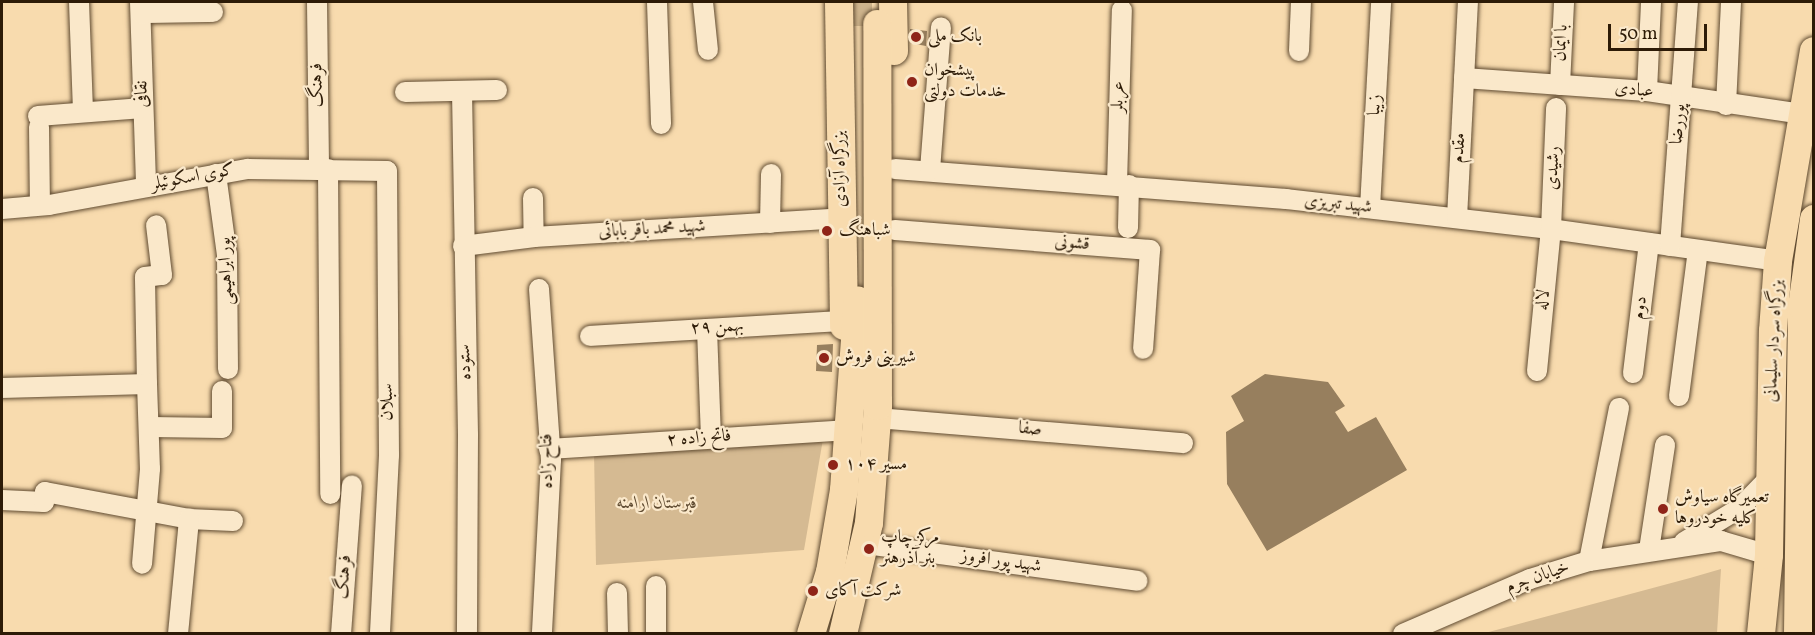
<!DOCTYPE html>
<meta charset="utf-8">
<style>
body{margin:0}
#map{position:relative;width:1815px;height:635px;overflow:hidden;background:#f8dbae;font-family:Vollkorn,Amiri,serif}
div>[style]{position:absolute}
.green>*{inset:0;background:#d5ba92}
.building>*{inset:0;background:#977f5e}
.highway-tunnel>*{height:28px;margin-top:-14px;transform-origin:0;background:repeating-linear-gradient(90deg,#cfb58d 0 28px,transparent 0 42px)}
.roads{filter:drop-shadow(0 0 2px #604b31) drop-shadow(0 0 2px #604b31)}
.minor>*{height:20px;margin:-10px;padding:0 10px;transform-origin:10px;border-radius:10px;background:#fae8ca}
.highway>*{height:28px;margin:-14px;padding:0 14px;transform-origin:14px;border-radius:14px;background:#f8dbae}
.dots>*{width:16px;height:16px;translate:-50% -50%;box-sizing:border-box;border:3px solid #fae8ca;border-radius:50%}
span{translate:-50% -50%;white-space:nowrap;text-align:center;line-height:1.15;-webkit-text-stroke:4.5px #fae8ca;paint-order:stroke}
.poi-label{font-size:18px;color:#2d1b07}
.left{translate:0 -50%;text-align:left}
.street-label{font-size:18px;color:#2d1b07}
.park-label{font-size:18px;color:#5f4b31;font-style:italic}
.frame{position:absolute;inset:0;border:3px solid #2d1b07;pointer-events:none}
.scale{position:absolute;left:1608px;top:24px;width:99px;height:27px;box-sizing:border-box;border:3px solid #2d1b07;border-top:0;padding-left:8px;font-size:18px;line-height:21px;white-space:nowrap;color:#2d1b07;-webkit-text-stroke:4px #fae8ca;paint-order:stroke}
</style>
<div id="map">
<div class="green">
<div style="clip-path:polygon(823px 439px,804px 550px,596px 565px,594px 450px)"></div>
<div style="clip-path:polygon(1721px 569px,1717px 633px,1485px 633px,1690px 578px)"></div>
</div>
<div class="building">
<div style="clip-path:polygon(910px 29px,927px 31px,926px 46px,910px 43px)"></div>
<div style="clip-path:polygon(833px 344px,832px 372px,816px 371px,817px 345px)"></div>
<div style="clip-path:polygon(1265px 374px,1328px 382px,1345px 406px,1335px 412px,1348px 432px,1376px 417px,1407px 470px,1267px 551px,1227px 484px,1226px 432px,1244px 421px,1231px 396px)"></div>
</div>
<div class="highway-tunnel">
<div style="left:858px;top:26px;width:24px;rotate:-90deg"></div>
</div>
<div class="roads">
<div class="minor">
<div style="left:79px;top:2px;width:110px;rotate:87.9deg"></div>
<div style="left:140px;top:2px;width:185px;rotate:88.1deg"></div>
<div style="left:317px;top:2px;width:167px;rotate:89.3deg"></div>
<div style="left:657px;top:2px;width:122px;rotate:88.1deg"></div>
<div style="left:703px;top:2px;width:48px;rotate:84.1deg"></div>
<div style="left:141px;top:13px;width:72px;rotate:-0.8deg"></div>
<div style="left:1299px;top:51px;width:49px;rotate:-87.7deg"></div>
<div style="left:1464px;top:78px;width:183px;rotate:4.1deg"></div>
<div style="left:1647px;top:91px;width:158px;rotate:8.4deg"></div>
<div style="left:1560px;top:85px;width:83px;rotate:-87.2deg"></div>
<div style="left:462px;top:91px;width:344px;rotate:89deg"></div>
<div style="left:468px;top:435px;width:199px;rotate:90.3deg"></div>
<div style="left:1647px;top:91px;width:89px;rotate:-87.4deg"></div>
<div style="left:405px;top:92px;width:92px;rotate:-1.2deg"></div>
<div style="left:1726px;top:105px;width:103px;rotate:-87.2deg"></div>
<div style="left:38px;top:116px;width:105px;rotate:-4.4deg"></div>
<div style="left:39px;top:127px;width:78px;rotate:89.3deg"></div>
<div style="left:328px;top:169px;width:325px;rotate:89.6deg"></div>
<div style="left:895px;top:169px;width:392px;rotate:4.4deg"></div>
<div style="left:1286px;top:199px;width:267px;rotate:6.5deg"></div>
<div style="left:1551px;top:229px;width:229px;rotate:8deg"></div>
<div style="left:930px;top:170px;width:143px;rotate:-85.6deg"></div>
<div style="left:216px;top:174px;width:82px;rotate:82.3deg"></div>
<div style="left:227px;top:255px;width:114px;rotate:89.5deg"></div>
<div style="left:1117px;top:184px;width:174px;rotate:-88.4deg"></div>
<div style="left:533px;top:198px;width:39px;rotate:89deg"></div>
<div style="left:1370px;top:208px;width:206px;rotate:-86.9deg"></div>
<div style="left:2px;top:209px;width:47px;rotate:-4.9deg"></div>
<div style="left:49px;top:205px;width:202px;rotate:-10.3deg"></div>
<div style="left:248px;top:169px;width:139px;rotate:0.8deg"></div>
<div style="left:387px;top:171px;width:284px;rotate:89.6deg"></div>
<div style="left:389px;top:455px;width:179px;rotate:92.9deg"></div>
<div style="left:1457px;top:218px;width:216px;rotate:-87.1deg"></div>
<div style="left:770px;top:223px;width:49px;rotate:-88.8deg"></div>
<div style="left:1128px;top:228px;width:43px;rotate:-88.7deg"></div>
<div style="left:895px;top:230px;width:256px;rotate:4.5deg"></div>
<div style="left:1150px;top:250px;width:99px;rotate:94deg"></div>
<div style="left:463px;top:246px;width:72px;rotate:-7.2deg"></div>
<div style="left:534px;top:237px;width:309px;rotate:-3.5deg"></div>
<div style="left:1670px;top:246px;width:245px;rotate:-85.8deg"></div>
<div style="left:539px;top:289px;width:171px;rotate:86deg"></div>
<div style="left:551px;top:460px;width:174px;rotate:93deg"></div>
<div style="left:707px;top:329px;width:109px;rotate:87.9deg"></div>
<div style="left:590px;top:336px;width:254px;rotate:-3.4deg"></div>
<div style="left:1537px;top:371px;width:143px;rotate:-84.4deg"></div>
<div style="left:1551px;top:229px;width:121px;rotate:-87.6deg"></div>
<div style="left:1633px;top:373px;width:131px;rotate:-83deg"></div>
<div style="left:147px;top:384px;width:107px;rotate:-91.1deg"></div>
<div style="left:145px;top:277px;width:17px;rotate:-7deg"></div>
<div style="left:162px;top:275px;width:50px;rotate:-96.8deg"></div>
<div style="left:2px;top:388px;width:145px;rotate:-1.6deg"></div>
<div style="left:147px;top:384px;width:85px;rotate:88deg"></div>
<div style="left:150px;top:469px;width:95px;rotate:94.8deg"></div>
<div style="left:1679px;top:396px;width:147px;rotate:-82.6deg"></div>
<div style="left:877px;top:418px;width:307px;rotate:4.7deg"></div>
<div style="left:150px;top:427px;width:72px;rotate:0.8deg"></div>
<div style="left:222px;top:428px;width:37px;rotate:-90deg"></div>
<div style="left:549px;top:449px;width:301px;rotate:-3.6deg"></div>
<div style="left:2px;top:500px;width:42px;rotate:2.7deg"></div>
<div style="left:44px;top:502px;width:10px;rotate:-84deg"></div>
<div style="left:45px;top:492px;width:147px;rotate:10.6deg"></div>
<div style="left:189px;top:519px;width:44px;rotate:2.6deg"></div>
<div style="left:1684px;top:542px;width:66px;rotate:-31.3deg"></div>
<div style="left:1740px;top:508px;width:43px;rotate:-45.9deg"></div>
<div style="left:865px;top:544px;width:275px;rotate:7.7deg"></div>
<div style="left:1649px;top:550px;width:106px;rotate:-81.3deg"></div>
<div style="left:1589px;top:561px;width:156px;rotate:-78.9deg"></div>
<div style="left:617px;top:593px;width:41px;rotate:88.6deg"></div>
<div style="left:178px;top:634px;width:116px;rotate:-84.5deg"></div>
<div style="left:341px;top:634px;width:149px;rotate:-85.8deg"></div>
<div style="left:656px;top:634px;width:48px;rotate:-90deg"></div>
<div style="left:1403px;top:634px;width:138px;rotate:-23.4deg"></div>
<div style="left:1530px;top:579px;width:62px;rotate:-17deg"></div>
<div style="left:1589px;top:561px;width:134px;rotate:-8.6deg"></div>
<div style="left:1721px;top:541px;width:50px;rotate:16.3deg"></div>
</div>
<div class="highway">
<div style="left:839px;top:2px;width:324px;rotate:89.1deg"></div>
<div style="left:893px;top:2px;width:49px;rotate:88.8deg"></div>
<div style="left:811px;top:634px;width:65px;rotate:-73deg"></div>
<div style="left:830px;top:572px;width:83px;rotate:-80.3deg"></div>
<div style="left:844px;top:490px;width:190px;rotate:-85.8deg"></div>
<div style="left:843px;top:634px;width:114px;rotate:-76.8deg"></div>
<div style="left:869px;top:523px;width:117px;rotate:-85.6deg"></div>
<div style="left:878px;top:406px;width:382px;rotate:-90.1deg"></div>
<div style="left:1761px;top:634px;width:79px;rotate:-84.2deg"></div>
<div style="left:1769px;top:555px;width:224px;rotate:-89deg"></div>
<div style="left:1773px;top:331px;width:70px;rotate:-85.9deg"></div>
<div style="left:1778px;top:261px;width:213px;rotate:-80.3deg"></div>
<div style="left:1798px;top:634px;width:327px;rotate:-89.3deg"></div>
<div style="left:1802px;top:307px;width:89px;rotate:-82.2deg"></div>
</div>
</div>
<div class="dots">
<div style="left:916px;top:37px;background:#8f2418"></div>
<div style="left:912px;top:82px;background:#8f2418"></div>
<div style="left:827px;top:231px;background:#8f2418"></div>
<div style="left:824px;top:358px;background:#8f2418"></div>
<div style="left:833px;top:465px;background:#8f2418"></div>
<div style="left:1663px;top:509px;background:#8f2418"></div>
<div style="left:869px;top:549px;background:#8f2418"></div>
<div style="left:813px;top:591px;background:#8f2418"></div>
</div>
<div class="poi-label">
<span class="left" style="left:928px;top:37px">بانک ملی</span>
<span class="left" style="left:924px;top:82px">پیشخوان<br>خدمات دولتی</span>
<span class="left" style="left:839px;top:231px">شباهنگ</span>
<span class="left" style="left:836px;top:358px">شیرینی فروش</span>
<span class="left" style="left:845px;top:465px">مسیر ۱۰۴</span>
<span class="left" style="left:1675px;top:509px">تعمیرگاه سیاوش<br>کلیه خودروها</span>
<span class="left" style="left:881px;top:549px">مرکز چاپ<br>بنر آذرهنر</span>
<span class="left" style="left:825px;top:591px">شرکت آکای</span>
</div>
<div class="street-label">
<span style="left:1562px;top:43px;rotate:-87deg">با ایمان</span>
<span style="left:318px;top:85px;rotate:-91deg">فرهنگ</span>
<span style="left:1634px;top:91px;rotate:6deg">عبادی</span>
<span style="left:143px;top:94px;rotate:-91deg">نقافی</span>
<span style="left:1119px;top:97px;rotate:-88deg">عربلر</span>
<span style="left:1376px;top:105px;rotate:-87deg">زیبا</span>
<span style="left:1679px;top:124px;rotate:-86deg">پوررضا</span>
<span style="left:1460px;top:148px;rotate:-87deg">مقدم</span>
<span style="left:1554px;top:168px;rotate:-87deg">رشیدی</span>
<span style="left:841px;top:169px;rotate:-91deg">بزرگراه آزادی</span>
<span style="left:193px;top:178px;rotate:-10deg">کوی اسکوئیلر</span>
<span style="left:1338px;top:205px;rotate:6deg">شهید تبریزی</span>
<span style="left:652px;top:230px;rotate:-3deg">شهید محمد باقر بابائی</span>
<span style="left:1072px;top:244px;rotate:5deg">قشونی</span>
<span style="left:227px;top:271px;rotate:-92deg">پور ابراهیمی</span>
<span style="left:1544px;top:300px;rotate:-84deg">لاله</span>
<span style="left:1641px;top:308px;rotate:-83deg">دوم</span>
<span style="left:717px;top:328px;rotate:-3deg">۲۹ بهمن</span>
<span style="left:1775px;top:341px;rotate:-87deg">بزرگراه سردار سلیمانی</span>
<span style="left:466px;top:362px;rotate:-92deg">ستوده</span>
<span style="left:388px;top:402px;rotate:-90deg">سبلان</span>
<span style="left:1030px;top:430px;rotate:5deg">صفا</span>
<span style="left:699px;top:439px;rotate:-4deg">فاتح زاده ۲</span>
<span style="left:548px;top:461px;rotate:-91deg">فتاح زاده</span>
<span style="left:1001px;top:562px;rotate:8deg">شهید پور افروز</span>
<span style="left:345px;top:577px;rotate:-86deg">فرهنگ</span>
<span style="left:1538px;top:578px;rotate:-19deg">خیابان چرم</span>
</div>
<div class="park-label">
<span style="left:657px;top:504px">قبرستان ارامنه</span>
</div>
<div class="frame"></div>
<div class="scale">50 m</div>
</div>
